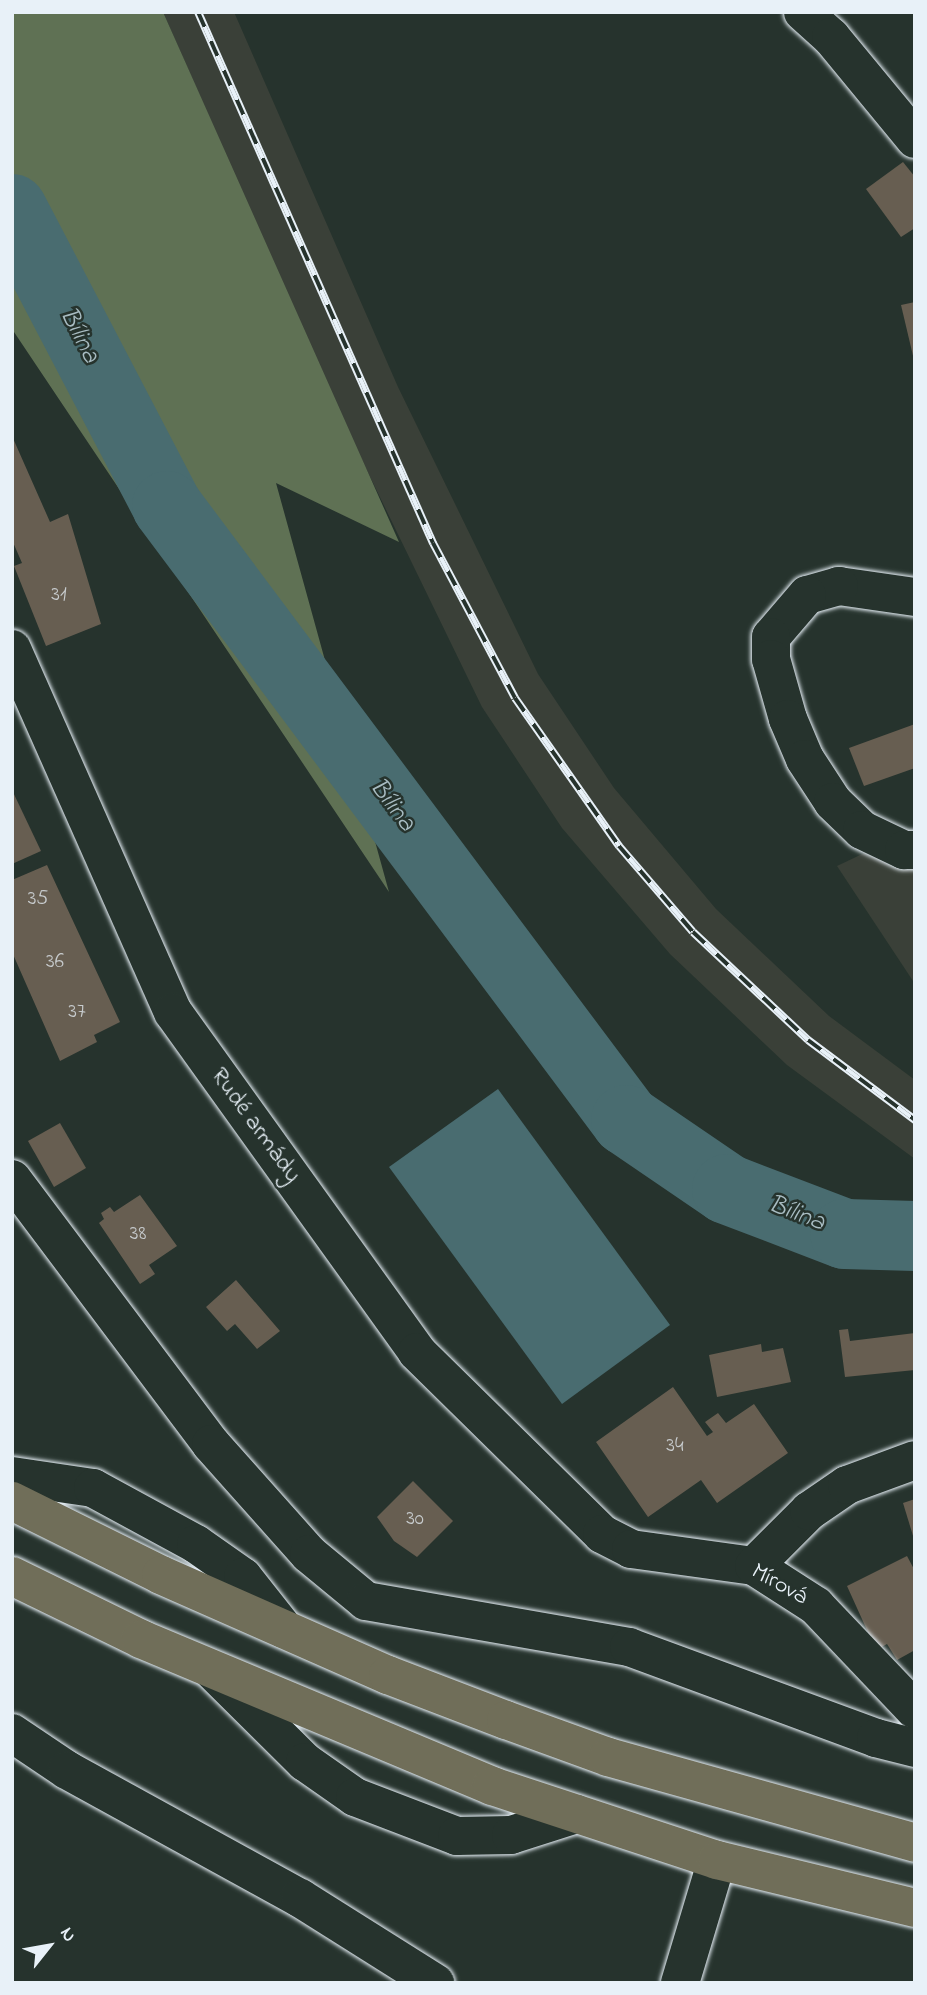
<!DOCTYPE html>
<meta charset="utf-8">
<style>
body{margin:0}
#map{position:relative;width:927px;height:1995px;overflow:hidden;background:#26332d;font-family:"Indie Flower",sans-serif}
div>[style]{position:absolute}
.built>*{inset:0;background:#3a4038}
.green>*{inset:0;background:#5f7154}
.water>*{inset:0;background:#496c70}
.river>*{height:70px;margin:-35px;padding:0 35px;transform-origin:35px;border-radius:35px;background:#496c70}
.building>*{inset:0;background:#675e51}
.roads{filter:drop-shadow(0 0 2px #e8f1f8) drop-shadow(0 0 2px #e8f1f8)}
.minor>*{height:38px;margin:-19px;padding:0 19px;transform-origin:19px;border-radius:19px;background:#26332d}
.highway>*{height:38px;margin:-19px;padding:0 19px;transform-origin:19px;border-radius:19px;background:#706e59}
.rail>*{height:8px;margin-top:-4px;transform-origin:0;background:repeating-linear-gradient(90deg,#26332d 0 16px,#e8f1f8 0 32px);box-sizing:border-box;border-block:2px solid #e8f1f8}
span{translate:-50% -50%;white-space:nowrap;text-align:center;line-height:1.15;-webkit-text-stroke:5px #26332d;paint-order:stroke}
.number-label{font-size:21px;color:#c8ccce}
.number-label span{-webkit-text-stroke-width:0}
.street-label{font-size:24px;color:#e8f1f8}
.water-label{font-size:26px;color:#a8bcc2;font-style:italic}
.frame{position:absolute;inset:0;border:14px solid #e8f1f8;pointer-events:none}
.north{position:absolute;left:14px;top:1911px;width:70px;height:70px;-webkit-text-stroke:5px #26332d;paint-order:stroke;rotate:59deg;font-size:19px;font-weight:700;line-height:28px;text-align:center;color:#e8f1f8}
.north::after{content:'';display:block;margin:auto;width:24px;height:32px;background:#e8f1f8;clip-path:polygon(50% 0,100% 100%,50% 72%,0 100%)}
</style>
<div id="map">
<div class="built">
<div style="clip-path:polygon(163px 12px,234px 12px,398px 387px,538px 674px,614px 788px,716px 909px,829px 1016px,915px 1080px,915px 1159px,787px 1065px,670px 954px,562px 828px,482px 707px,339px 413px)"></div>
<div style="clip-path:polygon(915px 829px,915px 984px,837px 866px)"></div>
</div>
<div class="green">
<div style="clip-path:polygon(12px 12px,163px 12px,399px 542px,276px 483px,389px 892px,12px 329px)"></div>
</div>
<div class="water">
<div style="clip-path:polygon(498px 1089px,670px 1325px,562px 1404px,389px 1167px)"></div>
</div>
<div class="river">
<div style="left:12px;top:209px;width:335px;rotate:62.4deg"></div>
<div style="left:167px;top:506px;width:767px;rotate:53.22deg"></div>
<div style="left:626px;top:1120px;width:122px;rotate:34.3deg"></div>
<div style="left:727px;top:1189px;width:126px;rotate:20.9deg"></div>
<div style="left:845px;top:1234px;width:70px;rotate:1.6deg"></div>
</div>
<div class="building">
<div style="clip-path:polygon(903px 162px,915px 177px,915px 228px,901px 237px,866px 189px)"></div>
<div style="clip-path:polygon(915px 302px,915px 359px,914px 360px,901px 305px)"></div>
<div style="clip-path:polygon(12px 436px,50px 522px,68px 514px,101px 624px,46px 646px,14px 566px,22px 563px,12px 540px)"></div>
<div style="clip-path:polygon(915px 724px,915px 768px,864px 786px,849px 748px)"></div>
<div style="clip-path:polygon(12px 790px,41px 851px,12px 864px)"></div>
<div style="clip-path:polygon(47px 865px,120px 1022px,94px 1035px,97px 1042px,60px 1061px,12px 952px,12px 880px)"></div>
<div style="clip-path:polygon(60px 1123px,86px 1168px,54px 1187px,28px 1141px)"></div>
<div style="clip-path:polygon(140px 1195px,177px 1246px,149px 1265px,155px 1274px,140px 1284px,99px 1223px,104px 1219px,101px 1213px,110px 1207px,114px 1212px)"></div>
<div style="clip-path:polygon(236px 1280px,280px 1331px,257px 1349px,235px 1324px,227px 1331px,206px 1307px)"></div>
<div style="clip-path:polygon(848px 1329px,850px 1341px,915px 1333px,915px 1370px,845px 1377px,839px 1330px)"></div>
<div style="clip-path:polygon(761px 1344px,762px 1352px,783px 1348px,791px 1382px,717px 1397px,709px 1355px)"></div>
<div style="clip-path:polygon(673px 1387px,707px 1436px,713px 1432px,705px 1422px,718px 1413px,726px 1423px,754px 1404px,788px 1453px,717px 1503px,701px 1480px,648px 1517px,596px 1442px)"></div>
<div style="clip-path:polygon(413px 1481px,453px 1521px,417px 1557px,394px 1541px,377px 1517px)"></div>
<div style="clip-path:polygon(915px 1499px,915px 1538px,914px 1539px,903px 1503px)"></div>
<div style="clip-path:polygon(907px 1556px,915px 1571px,915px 1650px,897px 1660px,887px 1644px,876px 1650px,847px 1586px)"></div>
</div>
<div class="roads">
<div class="minor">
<div style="left:803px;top:12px;width:38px;rotate:42deg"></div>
<div style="left:831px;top:37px;width:132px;rotate:50.5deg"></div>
<div style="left:915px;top:597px;width:77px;rotate:-171.8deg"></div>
<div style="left:839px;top:586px;width:33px;rotate:164deg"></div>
<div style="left:807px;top:595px;width:55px;rotate:130.6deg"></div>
<div style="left:771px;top:637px;width:22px;rotate:90deg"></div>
<div style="left:771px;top:659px;width:62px;rotate:74.2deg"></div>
<div style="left:788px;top:719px;width:43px;rotate:67deg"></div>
<div style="left:805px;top:759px;width:51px;rotate:56.9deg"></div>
<div style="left:833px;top:802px;width:40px;rotate:44deg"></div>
<div style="left:862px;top:830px;width:47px;rotate:25.5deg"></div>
<div style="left:904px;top:850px;width:11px"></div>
<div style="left:12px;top:649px;width:397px;rotate:66.1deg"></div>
<div style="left:173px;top:1012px;width:418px;rotate:54.3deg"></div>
<div style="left:417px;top:1352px;width:260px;rotate:44.5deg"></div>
<div style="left:602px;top:1534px;width:33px;rotate:27deg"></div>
<div style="left:631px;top:1549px;width:124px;rotate:7.9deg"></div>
<div style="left:754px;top:1566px;width:74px;rotate:32.8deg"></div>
<div style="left:816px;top:1606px;width:144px;rotate:46.4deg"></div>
<div style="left:12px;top:1179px;width:331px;rotate:53.1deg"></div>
<div style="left:211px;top:1444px;width:147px;rotate:48.3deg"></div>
<div style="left:309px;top:1554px;width:74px;rotate:39.5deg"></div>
<div style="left:366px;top:1601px;width:267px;rotate:9.9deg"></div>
<div style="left:629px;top:1647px;width:263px;rotate:20.2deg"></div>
<div style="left:876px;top:1738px;width:40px;rotate:14.4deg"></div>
<div style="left:12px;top:1476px;width:82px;rotate:8.4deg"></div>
<div style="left:93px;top:1488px;width:117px;rotate:28.5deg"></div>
<div style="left:196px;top:1544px;width:57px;rotate:35.1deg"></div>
<div style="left:243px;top:1577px;width:66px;rotate:51.7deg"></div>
<div style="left:754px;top:1566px;width:78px;rotate:-45deg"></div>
<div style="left:809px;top:1511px;width:46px;rotate:-34.4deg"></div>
<div style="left:847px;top:1485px;width:72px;rotate:-20.2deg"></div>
<div style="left:212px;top:1670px;width:131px;rotate:44.7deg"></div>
<div style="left:305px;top:1762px;width:61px;rotate:35deg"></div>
<div style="left:355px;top:1797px;width:109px;rotate:20.9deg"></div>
<div style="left:457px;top:1836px;width:54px;rotate:-1.1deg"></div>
<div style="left:511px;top:1835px;width:69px;rotate:-17.7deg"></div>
<div style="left:12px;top:1733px;width:66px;rotate:33.9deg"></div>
<div style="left:67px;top:1770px;width:266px;rotate:28.8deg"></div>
<div style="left:300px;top:1898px;width:160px;rotate:32.2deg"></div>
<div style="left:680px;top:1983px;width:128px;rotate:-73.3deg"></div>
</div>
<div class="highway">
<div style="left:12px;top:1501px;width:166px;rotate:26.4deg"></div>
<div style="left:161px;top:1575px;width:248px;rotate:23.8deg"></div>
<div style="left:388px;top:1675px;width:126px;rotate:20.9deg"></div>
<div style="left:506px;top:1720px;width:109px;rotate:19.9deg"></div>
<div style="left:608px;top:1757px;width:319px;rotate:15.6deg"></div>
<div style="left:12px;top:1576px;width:144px;rotate:26deg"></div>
<div style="left:141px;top:1639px;width:381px;rotate:22.7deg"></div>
<div style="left:492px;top:1786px;width:237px;rotate:18.2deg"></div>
<div style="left:717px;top:1860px;width:204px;rotate:13.6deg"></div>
</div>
</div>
<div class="rail">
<div style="left:198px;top:12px;width:581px;rotate:66.13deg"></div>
<div style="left:433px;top:543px;width:175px;rotate:62.1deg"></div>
<div style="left:515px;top:698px;width:181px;rotate:54.9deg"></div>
<div style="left:619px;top:846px;width:113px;rotate:49.3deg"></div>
<div style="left:693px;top:932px;width:158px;rotate:43.2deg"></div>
<div style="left:808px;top:1040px;width:134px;rotate:36.8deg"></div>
</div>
<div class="number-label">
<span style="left:59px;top:595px">31</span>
<span style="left:38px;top:899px">35</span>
<span style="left:55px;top:962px">36</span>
<span style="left:77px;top:1012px">37</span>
<span style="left:138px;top:1234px">38</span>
<span style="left:675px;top:1446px">34</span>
<span style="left:415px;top:1519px">30</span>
</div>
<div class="street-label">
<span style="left:255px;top:1126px;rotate:54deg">Rudé armády</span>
<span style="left:779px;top:1585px;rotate:29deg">Mírová</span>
</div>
<div class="water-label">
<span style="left:78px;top:336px;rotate:63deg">Bílina</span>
<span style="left:391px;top:806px;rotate:53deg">Bílina</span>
<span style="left:796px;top:1215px;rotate:21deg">Bílina</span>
</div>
<div class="frame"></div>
<div class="north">N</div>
</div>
